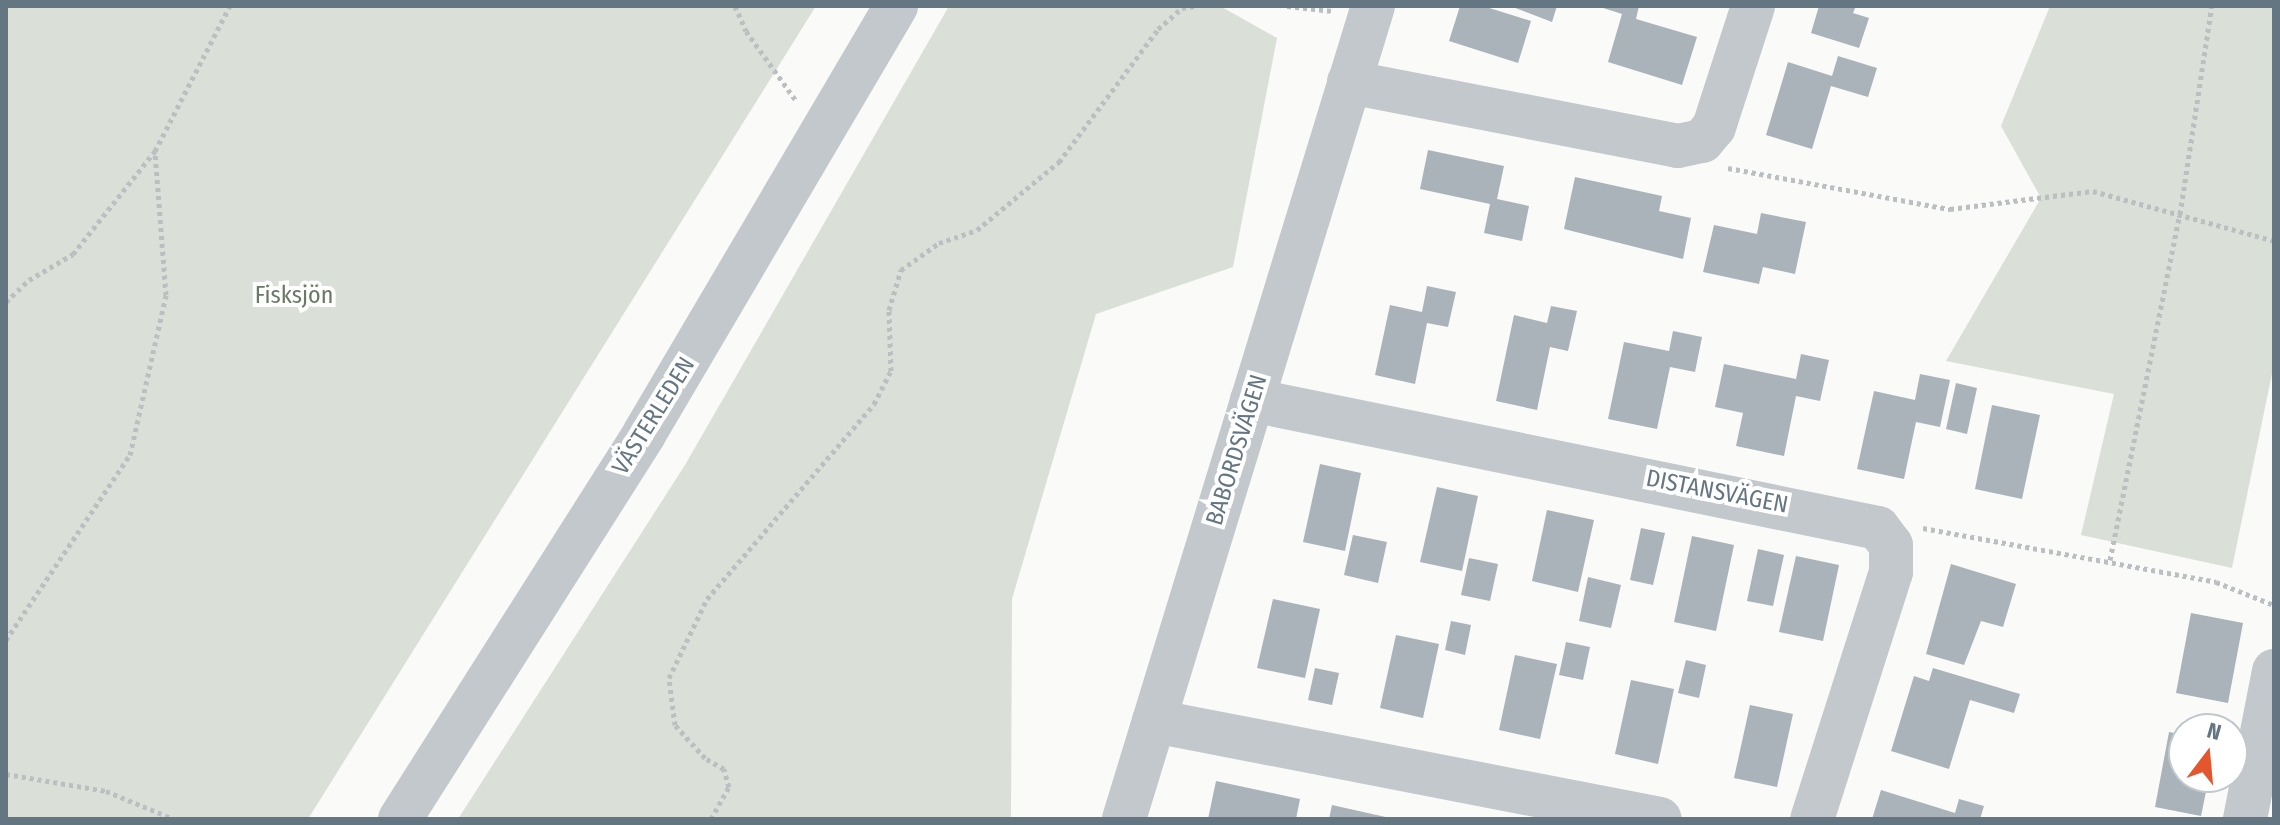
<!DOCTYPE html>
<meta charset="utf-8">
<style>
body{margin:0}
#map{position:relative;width:2280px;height:825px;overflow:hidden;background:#fafaf8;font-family:"Fira Sans Condensed",sans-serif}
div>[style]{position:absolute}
.green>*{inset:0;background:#dadfd7}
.building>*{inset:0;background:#aab3b9}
.path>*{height:5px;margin-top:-2.5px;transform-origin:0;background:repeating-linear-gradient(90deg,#bbbfc2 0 4px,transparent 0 8px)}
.minor>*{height:44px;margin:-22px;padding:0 22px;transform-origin:22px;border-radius:22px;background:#c3c8cc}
span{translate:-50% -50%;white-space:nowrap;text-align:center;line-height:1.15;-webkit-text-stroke:8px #fff;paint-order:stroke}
.park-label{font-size:24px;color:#687a64}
.street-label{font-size:24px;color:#657683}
.frame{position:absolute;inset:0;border:8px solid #657683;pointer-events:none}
.north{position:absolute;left:2168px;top:713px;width:80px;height:80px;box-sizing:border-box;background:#fff;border:2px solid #c1c8cd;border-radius:50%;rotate:16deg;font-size:22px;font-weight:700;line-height:32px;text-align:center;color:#657683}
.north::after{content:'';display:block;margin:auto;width:28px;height:36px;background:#e4572e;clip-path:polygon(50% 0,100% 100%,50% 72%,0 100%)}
</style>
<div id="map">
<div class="green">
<div style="clip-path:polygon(6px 6px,816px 6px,308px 819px,6px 819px)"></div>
<div style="clip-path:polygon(949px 6px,1220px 6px,1277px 38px,1233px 267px,1096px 314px,1012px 599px,1011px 819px,458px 819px,685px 465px)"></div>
<div style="clip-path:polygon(2050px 6px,2274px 6px,2274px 364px,2232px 568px,2081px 535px,2114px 394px,1946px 361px,2041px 198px,2001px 126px)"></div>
</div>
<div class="building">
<div style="clip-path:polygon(1460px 6px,1483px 6px,1531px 21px,1518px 63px,1449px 41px)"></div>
<div style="clip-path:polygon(1510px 6px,1557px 6px,1552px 22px)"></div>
<div style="clip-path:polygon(1597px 6px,1639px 6px,1636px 19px,1697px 37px,1682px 85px,1608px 62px,1622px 14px)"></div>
<div style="clip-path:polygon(1819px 6px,1856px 6px,1853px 13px,1869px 18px,1859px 48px,1811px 33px)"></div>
<div style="clip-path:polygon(1838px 56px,1877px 68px,1868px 97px,1831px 86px,1812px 149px,1766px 135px,1788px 62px,1832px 76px)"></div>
<div style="clip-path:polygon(1428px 150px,1504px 166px,1497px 199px,1529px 206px,1522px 241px,1484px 233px,1490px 204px,1420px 189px)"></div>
<div style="clip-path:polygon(1575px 177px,1662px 196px,1659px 211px,1691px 218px,1683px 259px,1564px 229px)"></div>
<div style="clip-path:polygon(1761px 213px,1806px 222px,1795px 274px,1763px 267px,1759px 284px,1703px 272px,1714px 225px,1757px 234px)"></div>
<div style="clip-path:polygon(1427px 286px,1456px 292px,1448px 327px,1427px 323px,1415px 384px,1375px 375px,1390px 305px,1422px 312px)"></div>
<div style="clip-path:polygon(1551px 306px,1577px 311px,1568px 351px,1550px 347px,1537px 410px,1496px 401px,1514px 315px,1547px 323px)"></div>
<div style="clip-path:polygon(1673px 331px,1702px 337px,1695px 372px,1670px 367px,1657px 429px,1608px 419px,1624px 342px,1669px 351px)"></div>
<div style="clip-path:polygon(1801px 354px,1829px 360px,1820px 401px,1796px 396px,1784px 456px,1736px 446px,1743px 413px,1715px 407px,1724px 364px,1796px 379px)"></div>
<div style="clip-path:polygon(1920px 374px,1950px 380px,1940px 427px,1916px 422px,1904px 479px,1857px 469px,1874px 391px,1915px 400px)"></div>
<div style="clip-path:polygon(1956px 383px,1977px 388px,1967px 434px,1946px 429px)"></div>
<div style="clip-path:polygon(1992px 405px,2040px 415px,2022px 499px,1975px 489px)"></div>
<div style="clip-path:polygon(1320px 464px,1361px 473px,1345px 551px,1303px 542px)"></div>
<div style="clip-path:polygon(1437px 487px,1478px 496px,1462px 571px,1420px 562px)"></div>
<div style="clip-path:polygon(1547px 510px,1594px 520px,1578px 592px,1532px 581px)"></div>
<div style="clip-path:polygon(1641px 528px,1665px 533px,1653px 585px,1630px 580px)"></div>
<div style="clip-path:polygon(1353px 535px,1387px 542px,1378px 583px,1344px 575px)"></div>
<div style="clip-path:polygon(1692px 536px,1734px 545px,1716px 631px,1674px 622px)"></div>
<div style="clip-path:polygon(1758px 549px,1784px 555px,1773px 606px,1747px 601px)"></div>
<div style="clip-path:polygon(1796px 556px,1839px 565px,1823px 641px,1779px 632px)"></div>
<div style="clip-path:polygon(1469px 558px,1498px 564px,1490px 601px,1461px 595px)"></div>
<div style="clip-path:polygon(1951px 564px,2016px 584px,2003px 627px,1981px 621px,1964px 665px,1926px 654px)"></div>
<div style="clip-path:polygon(1588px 577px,1621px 585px,1611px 628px,1579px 621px)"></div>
<div style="clip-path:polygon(1273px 599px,1320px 609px,1305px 678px,1257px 668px)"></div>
<div style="clip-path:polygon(2191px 613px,2243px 623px,2228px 703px,2176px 693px)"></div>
<div style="clip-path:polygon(1451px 621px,1471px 625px,1465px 655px,1445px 650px)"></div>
<div style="clip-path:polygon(1396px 635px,1439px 644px,1423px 718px,1380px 708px)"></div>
<div style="clip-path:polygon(1566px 642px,1590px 647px,1583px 680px,1559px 675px)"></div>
<div style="clip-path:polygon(1515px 655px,1557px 664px,1540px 739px,1499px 730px)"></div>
<div style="clip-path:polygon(1686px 660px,1706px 665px,1699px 698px,1678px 693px)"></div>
<div style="clip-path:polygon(1315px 668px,1339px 673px,1332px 705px,1308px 700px)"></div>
<div style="clip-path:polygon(1933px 668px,2020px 694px,2014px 713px,1970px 700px,1949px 769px,1891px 751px,1914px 676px,1929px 681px)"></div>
<div style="clip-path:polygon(1631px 680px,1674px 689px,1658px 764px,1615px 754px)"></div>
<div style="clip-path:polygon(1750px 705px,1793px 714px,1777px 787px,1734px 778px)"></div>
<div style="clip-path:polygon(2169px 732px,2184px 735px,2184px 777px,2209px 777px,2201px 816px,2155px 807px)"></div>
<div style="clip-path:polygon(1216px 781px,1300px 799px,1296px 819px,1208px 819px)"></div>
<div style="clip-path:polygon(1881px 790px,1955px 813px,1959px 799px,1984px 806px,1980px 819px,1872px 819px)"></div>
<div style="clip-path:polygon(1332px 805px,1390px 818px,1390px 819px,1329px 819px)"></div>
</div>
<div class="path">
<div style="left:735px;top:6px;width:27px;rotate:66deg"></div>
<div style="left:746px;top:31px;width:87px;rotate:54.3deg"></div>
<div style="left:1287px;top:6px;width:46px;rotate:6.2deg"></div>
<div style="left:1728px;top:168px;width:226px;rotate:10.5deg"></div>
<div style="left:1950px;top:209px;width:144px;rotate:-7.2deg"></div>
<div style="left:2093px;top:191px;width:188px;rotate:15.4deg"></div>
<div style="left:6px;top:302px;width:32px;rotate:-44deg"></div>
<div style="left:29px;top:280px;width:51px;rotate:-30.6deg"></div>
<div style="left:73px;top:254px;width:132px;rotate:-51.5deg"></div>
<div style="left:155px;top:151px;width:163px;rotate:-62.7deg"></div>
<div style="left:1923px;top:528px;width:298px;rotate:10.4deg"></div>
<div style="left:2216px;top:582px;width:62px;rotate:21.6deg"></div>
<div style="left:2110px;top:560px;width:353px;rotate:-78.6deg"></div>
<div style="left:2180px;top:214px;width:210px;rotate:-81.3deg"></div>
<div style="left:6px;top:640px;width:223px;rotate:-56.2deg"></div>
<div style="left:130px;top:455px;width:164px;rotate:-77.3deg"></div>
<div style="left:166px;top:295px;width:144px;rotate:-94.4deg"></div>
<div style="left:6px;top:774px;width:101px;rotate:9.6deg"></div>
<div style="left:106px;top:791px;width:74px;rotate:22.4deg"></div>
<div style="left:711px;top:819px;width:37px;rotate:-61deg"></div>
<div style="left:729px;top:787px;width:19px;rotate:-106deg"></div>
<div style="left:724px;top:769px;width:22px;rotate:-150deg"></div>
<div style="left:705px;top:758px;width:45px;rotate:-132.3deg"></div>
<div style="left:675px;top:725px;width:47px;rotate:-97.3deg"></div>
<div style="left:669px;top:678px;width:88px;rotate:-64.3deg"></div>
<div style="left:707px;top:599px;width:257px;rotate:-49.4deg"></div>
<div style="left:874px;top:404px;width:37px;rotate:-63deg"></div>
<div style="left:891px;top:371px;width:61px;rotate:-91.9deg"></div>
<div style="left:889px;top:310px;width:42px;rotate:-73.3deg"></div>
<div style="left:901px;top:270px;width:47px;rotate:-35.4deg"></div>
<div style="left:939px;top:243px;width:40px;rotate:-18.9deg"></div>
<div style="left:977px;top:230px;width:107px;rotate:-39.7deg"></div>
<div style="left:1059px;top:162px;width:166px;rotate:-53.3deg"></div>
<div style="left:1158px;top:29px;width:32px;rotate:-41deg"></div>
<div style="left:1182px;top:8px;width:13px;rotate:-9deg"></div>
</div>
<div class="minor">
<div style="left:1349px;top:82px;width:335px;rotate:11deg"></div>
<div style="left:1678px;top:146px;width:25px;rotate:-12deg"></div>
<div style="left:1702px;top:141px;width:18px;rotate:-49deg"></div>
<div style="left:1714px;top:127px;width:127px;rotate:-72.1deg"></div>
<div style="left:1252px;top:400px;width:639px;rotate:11.56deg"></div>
<div style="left:1878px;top:528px;width:21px;rotate:53deg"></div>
<div style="left:1891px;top:545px;width:27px;rotate:90deg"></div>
<div style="left:1891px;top:572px;width:259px;rotate:107.7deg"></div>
<div style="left:1154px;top:721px;width:515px;rotate:10.96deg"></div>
<div style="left:400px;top:819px;width:456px;rotate:-57.6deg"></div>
<div style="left:644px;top:434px;width:497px;rotate:-59.5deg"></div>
<div style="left:1124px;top:819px;width:850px;rotate:-72.97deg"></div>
<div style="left:2245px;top:819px;width:151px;rotate:-78.9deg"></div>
</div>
<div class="park-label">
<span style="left:294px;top:296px">Fisksjön</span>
</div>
<div class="street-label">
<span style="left:654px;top:416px;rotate:-58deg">VÄSTERLEDEN</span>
<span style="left:1237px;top:450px;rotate:-73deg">BABORDSVÄGEN</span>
<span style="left:1717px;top:492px;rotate:11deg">DISTANSVÄGEN</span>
</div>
<div class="frame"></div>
<div class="north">N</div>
</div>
